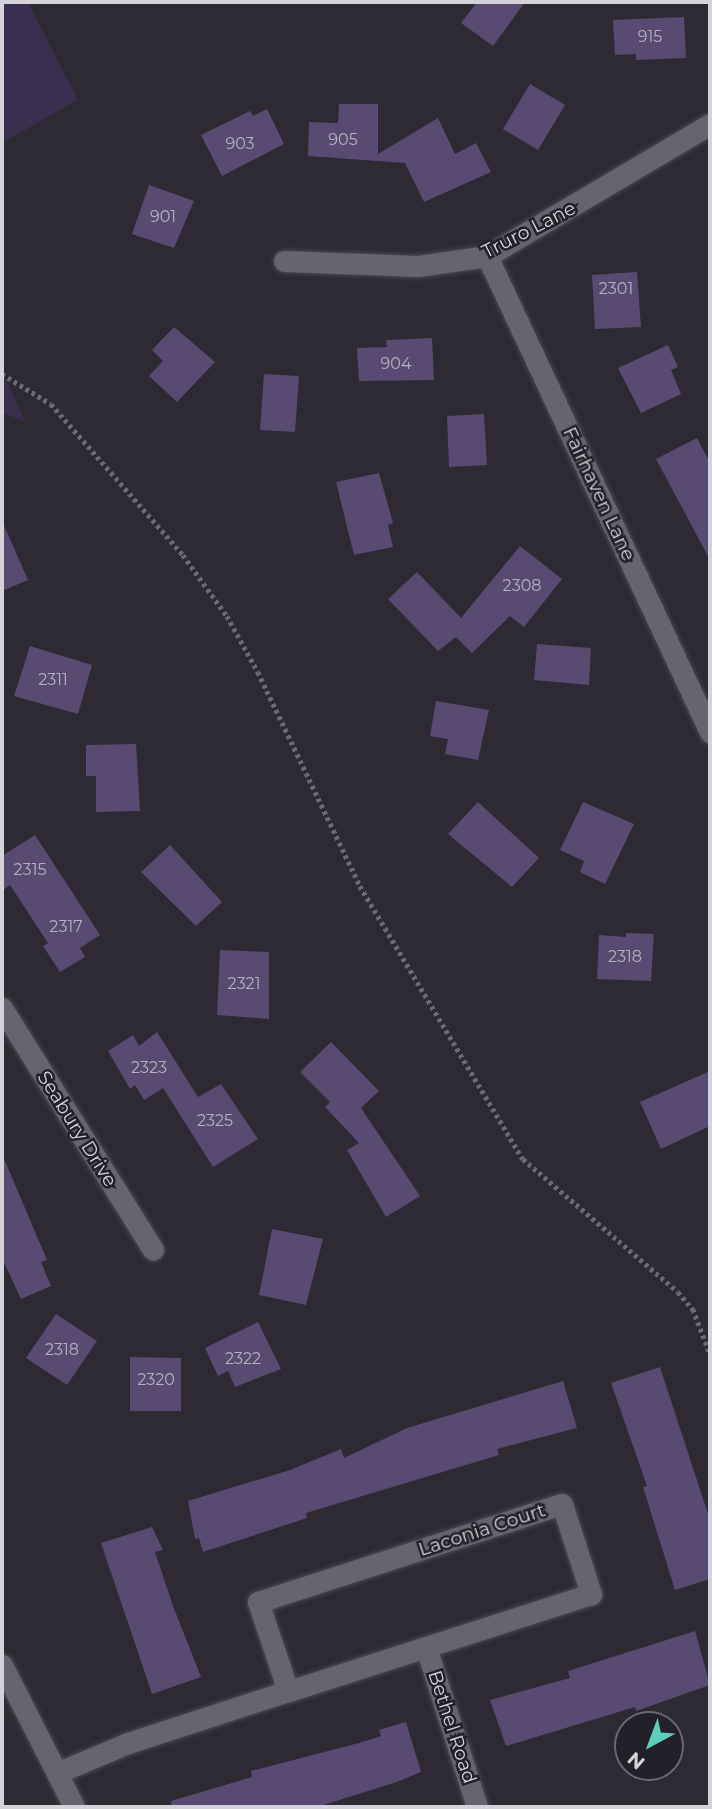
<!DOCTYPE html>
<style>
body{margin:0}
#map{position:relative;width:712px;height:1809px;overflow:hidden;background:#2d2a33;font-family:Montserrat,sans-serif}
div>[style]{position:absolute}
.green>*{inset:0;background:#3a2f4e}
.building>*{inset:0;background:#594a71}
.path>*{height:4.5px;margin-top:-2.25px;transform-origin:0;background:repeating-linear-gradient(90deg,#6c6a72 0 3.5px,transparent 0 7px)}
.roads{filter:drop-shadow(0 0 2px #4b4850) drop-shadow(0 0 2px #4b4850)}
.minor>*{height:21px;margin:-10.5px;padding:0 10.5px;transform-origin:10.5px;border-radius:10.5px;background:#67646f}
span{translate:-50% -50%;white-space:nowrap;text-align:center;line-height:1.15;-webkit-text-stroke:5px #232029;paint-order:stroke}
.number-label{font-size:16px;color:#b6b1c0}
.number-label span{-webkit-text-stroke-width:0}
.street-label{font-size:19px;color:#d5d3da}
.frame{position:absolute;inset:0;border:4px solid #d5d3da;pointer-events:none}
.north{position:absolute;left:614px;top:1711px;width:70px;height:70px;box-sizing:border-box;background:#232029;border:2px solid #6a6870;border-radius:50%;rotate:221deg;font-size:19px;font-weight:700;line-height:28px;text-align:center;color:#d5d3da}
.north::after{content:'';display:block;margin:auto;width:24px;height:32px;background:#5cceba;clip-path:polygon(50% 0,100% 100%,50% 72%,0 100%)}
</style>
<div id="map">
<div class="green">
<div style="clip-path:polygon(2px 2px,28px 2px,78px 100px,2px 143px)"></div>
<div style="clip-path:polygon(2px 370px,25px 421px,2px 413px)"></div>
</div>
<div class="building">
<div style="clip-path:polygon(477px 2px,525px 2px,493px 46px,461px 23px)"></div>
<div style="clip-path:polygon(684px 17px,686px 58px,636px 60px,636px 54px,615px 55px,613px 20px)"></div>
<div style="clip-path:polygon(530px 84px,565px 105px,538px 150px,503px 129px)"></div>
<div style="clip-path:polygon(339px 104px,378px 104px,378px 154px,438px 118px,455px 154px,476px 143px,491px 172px,424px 202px,405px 163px,308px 156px,309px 122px,338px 123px)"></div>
<div style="clip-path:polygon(267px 109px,284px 144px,222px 176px,201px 135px,250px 111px,253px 116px)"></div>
<div style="clip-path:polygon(149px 185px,194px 201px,174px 248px,132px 234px)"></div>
<div style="clip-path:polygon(637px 272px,641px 327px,595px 329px,592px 275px)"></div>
<div style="clip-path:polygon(174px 327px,215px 362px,177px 402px,149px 376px,163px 361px,152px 350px)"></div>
<div style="clip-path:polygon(432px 338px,434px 380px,359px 381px,357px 348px,387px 347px,386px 340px)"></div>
<div style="clip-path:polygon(668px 345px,678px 367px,671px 370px,681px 394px,641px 413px,618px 368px)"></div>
<div style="clip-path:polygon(264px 374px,299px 376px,295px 432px,260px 430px)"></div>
<div style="clip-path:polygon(484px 414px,487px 465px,449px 467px,447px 416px)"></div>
<div style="clip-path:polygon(697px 438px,710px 463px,710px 560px,656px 459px)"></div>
<div style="clip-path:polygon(379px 473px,393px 523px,388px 525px,393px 547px,354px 555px,336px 482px)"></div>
<div style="clip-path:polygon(2px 521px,28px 580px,2px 591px)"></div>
<div style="clip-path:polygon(520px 546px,562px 579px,524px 627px,510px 616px,472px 653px,456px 637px,438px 651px,388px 599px,417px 572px,461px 618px)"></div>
<div style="clip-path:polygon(537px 644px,591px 648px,589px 685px,534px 680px)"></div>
<div style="clip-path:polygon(30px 646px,92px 665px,78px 714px,14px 696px)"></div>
<div style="clip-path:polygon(436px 701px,489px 710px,478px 760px,445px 754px,448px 739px,430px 736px)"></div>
<div style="clip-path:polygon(136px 744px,140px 811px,96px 812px,96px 776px,86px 776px,86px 745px)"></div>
<div style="clip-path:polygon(478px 802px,539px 858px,512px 887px,448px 834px)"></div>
<div style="clip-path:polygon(583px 802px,634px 824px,605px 884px,580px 872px,584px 861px,560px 850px)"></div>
<div style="clip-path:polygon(35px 835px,100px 935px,80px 948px,85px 957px,60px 972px,43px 946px,48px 943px,10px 885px,2px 891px,2px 856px)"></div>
<div style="clip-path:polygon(170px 845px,222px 902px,196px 926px,141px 872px)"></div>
<div style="clip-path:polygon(626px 933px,654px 934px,651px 981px,597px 979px,599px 935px,626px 937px)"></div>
<div style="clip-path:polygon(220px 950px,269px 952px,269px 1019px,217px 1015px)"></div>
<div style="clip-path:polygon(157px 1032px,198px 1097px,221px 1084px,258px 1139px,213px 1167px,163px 1088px,144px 1100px,135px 1085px,130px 1089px,108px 1051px,133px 1035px,139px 1046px)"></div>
<div style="clip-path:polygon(331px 1042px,379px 1091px,361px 1108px,420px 1196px,386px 1217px,347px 1150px,359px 1143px,325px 1107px,330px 1102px,300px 1072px)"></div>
<div style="clip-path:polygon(710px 1071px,710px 1126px,661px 1149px,640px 1102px)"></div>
<div style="clip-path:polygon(2px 1154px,47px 1260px,41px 1262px,51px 1286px,21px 1299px,2px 1258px)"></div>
<div style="clip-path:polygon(272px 1229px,323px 1239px,306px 1305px,259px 1295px)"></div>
<div style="clip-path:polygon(56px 1314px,97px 1341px,67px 1385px,26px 1358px)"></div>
<div style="clip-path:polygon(258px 1322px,281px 1369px,235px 1387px,228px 1371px,218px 1376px,205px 1348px)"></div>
<div style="clip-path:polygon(130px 1357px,181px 1358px,181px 1411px,130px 1411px)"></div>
<div style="clip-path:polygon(660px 1367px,710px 1520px,710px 1579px,675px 1590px,643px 1487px,647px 1486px,611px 1383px)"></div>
<div style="clip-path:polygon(563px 1381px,577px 1428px,497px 1449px,499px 1455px,306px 1513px,307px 1518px,203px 1552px,199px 1538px,195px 1539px,188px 1501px,290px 1470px,341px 1449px,344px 1458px,407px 1428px)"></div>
<div style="clip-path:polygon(152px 1527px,163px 1550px,155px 1552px,173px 1606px,201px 1677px,152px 1694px,101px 1543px)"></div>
<div style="clip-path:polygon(695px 1631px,710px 1685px,636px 1711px,635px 1707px,506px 1746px,490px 1700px,570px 1678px,568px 1671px)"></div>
<div style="clip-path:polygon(406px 1722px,421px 1772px,397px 1782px,317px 1807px,172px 1807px,171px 1801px,252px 1777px,251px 1771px,359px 1743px,381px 1736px,379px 1730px)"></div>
</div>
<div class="path">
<div style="left:2px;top:374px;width:57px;rotate:31.5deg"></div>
<div style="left:51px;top:404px;width:201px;rotate:48.8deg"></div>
<div style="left:183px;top:555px;width:75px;rotate:54.2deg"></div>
<div style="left:227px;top:616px;width:64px;rotate:61deg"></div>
<div style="left:258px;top:672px;width:237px;rotate:64.5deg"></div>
<div style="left:360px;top:886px;width:318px;rotate:59.2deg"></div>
<div style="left:523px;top:1159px;width:204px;rotate:40.6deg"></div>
<div style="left:678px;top:1292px;width:23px;rotate:49deg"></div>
<div style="left:693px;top:1309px;width:48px;rotate:69.3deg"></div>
</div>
<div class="roads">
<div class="minor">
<div style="left:487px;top:256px;width:526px;rotate:64.9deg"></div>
<div style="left:284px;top:261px;width:134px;rotate:2.1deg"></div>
<div style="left:418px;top:266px;width:70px;rotate:-8.2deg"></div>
<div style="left:487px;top:256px;width:259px;rotate:-30.6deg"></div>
<div style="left:2px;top:1008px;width:285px;rotate:58deg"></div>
<div style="left:426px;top:1647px;width:168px;rotate:72.3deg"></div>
<div style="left:2px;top:1665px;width:159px;rotate:63.1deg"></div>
<div style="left:59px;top:1772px;width:75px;rotate:-22.8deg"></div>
<div style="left:128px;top:1743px;width:168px;rotate:-18deg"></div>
<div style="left:288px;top:1691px;width:94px;rotate:-108.6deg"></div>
<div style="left:258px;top:1602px;width:319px;rotate:-17.9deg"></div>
<div style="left:562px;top:1504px;width:95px;rotate:72.1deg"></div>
<div style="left:591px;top:1594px;width:318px;rotate:162.2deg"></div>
</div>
</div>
<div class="number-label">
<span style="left:650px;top:37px">915</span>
<span style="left:343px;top:140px">905</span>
<span style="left:240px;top:144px">903</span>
<span style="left:163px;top:217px">901</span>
<span style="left:616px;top:289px">2301</span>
<span style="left:396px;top:364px">904</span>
<span style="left:522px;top:586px">2308</span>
<span style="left:53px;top:680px">2311</span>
<span style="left:30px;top:870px">2315</span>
<span style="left:66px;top:927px">2317</span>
<span style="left:625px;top:957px">2318</span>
<span style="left:244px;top:984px">2321</span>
<span style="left:149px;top:1068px">2323</span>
<span style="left:215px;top:1121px">2325</span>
<span style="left:62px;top:1350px">2318</span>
<span style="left:243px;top:1359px">2322</span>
<span style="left:156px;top:1380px">2320</span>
</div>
<div class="street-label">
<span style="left:529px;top:230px;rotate:-27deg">Truro Lane</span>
<span style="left:599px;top:494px;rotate:65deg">Fairhaven Lane</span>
<span style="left:77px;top:1129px;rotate:58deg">Seabury Drive</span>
<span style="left:482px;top:1530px;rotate:-18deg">Laconia Court</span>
<span style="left:452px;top:1727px;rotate:72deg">Bethel Road</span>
</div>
<div class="frame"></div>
<div class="north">N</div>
</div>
